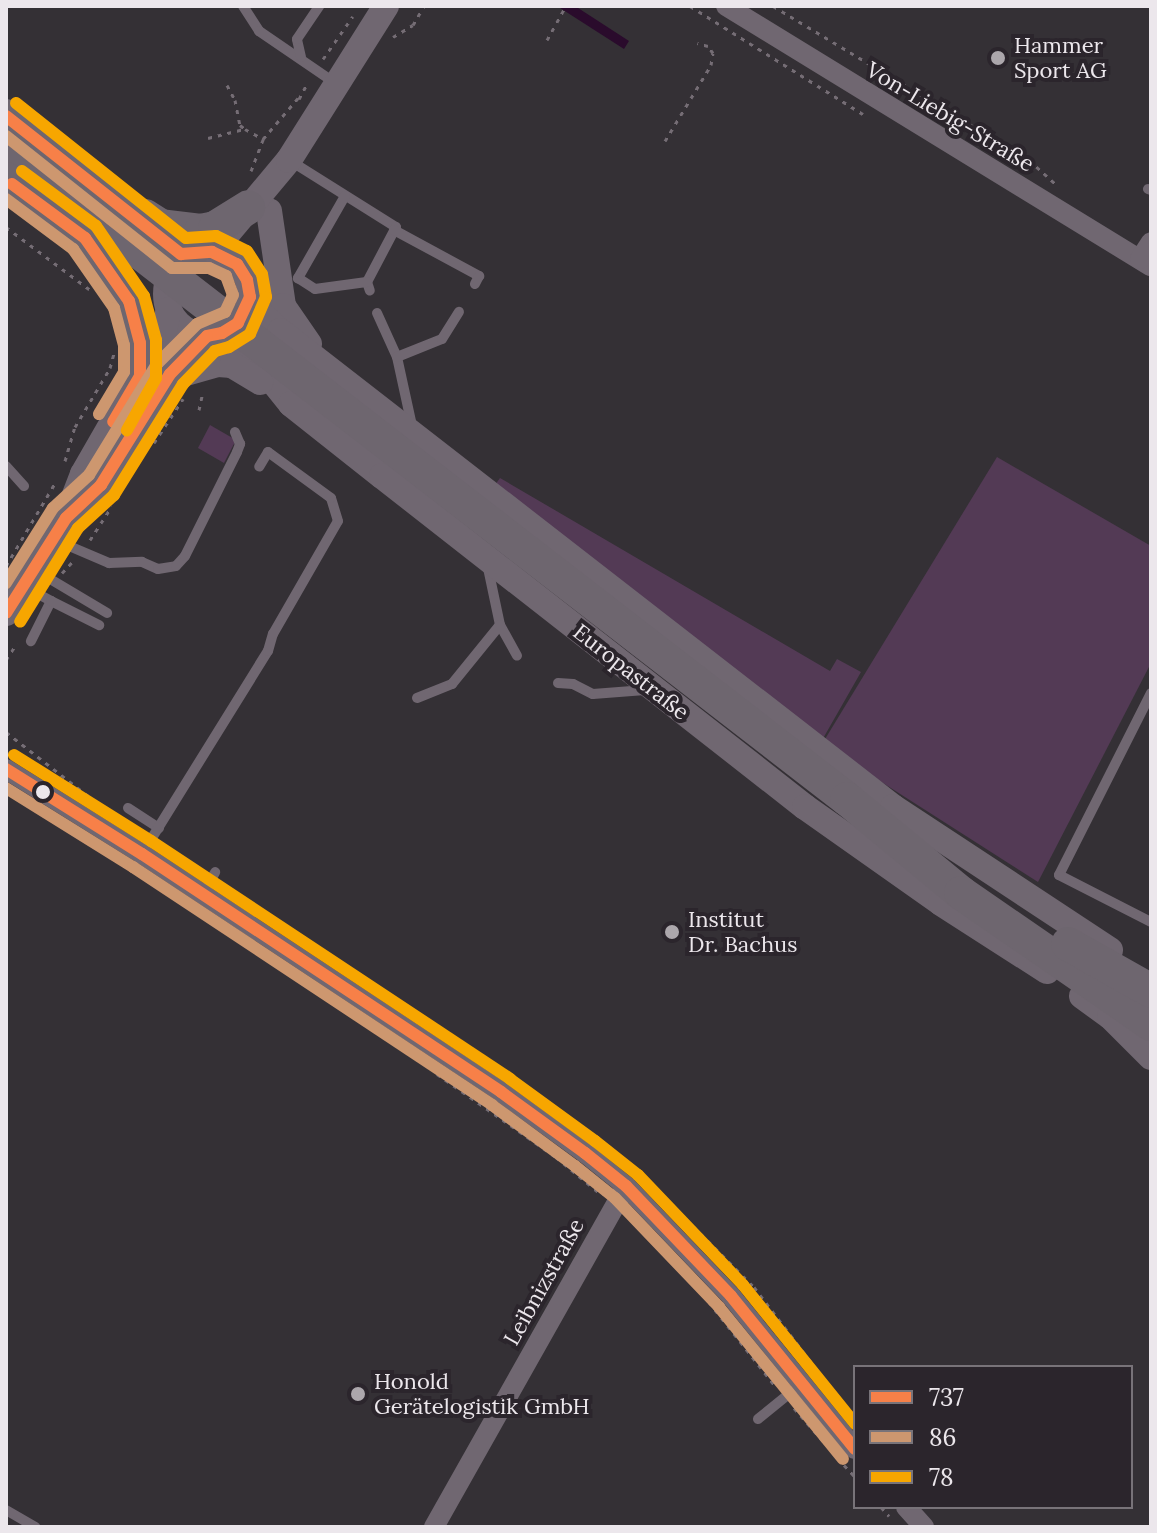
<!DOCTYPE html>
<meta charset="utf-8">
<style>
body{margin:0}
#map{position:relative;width:1157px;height:1533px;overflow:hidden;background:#343035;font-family:Lora,serif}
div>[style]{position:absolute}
.green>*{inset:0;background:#533a55}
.water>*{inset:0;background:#2a0b2c}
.path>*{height:3px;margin-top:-1.5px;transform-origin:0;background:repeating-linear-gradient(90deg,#756d75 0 4px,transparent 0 10px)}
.service>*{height:10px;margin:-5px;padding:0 5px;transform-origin:5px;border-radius:5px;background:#706771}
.minor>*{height:20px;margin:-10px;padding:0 10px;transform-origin:10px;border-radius:10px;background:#706771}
.tertiary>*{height:26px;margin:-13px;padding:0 13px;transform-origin:13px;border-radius:13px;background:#706771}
.tertiary>.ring{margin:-13px;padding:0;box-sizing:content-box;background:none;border:26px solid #706771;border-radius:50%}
.trunk>*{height:34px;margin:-17px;padding:0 17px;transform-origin:17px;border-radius:17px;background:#6e666f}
.bus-1>*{height:12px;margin:-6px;padding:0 6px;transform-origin:6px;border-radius:6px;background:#f78048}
.bus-2>*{height:12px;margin:-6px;padding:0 6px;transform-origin:6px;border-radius:6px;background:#cd976f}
.bus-3>*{height:12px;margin:-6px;padding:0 6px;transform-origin:6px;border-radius:6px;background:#f7a600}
.dots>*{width:22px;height:22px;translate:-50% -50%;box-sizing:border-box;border:4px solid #2b252c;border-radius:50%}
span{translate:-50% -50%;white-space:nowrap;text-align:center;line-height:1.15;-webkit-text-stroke:8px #2b252c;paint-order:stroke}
.poi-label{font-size:22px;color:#ece7ec}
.left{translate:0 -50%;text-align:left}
.street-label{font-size:22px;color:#ece7ec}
.frame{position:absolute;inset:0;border:8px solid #ece7ec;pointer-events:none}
.legend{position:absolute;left:853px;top:1365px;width:280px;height:144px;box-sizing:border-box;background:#2b252c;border:2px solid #787379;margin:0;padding:10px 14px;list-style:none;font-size:24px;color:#ece7ec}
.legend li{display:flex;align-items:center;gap:16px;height:40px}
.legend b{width:40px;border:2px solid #787379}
</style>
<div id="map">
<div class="green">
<div style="clip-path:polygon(210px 425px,236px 440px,224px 463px,198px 448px)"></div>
<div style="clip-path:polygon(997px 457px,1151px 546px,1151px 663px,1038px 882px,822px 744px)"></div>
<div style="clip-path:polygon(500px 478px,830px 671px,837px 659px,861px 672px,821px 742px,495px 485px)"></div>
</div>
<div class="water">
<div style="clip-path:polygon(557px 6px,575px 6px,629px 41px,624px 49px)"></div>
</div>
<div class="path">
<div style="left:690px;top:6px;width:204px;rotate:32deg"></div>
<div style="left:773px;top:6px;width:299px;rotate:31deg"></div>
<div style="left:1029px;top:160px;width:36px;rotate:42deg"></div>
<div style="left:393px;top:37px;width:23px;rotate:-31deg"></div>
<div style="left:413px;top:25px;width:22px;rotate:-60deg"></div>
<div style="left:547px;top:40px;width:39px;rotate:-61deg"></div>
<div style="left:323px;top:59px;width:52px;rotate:-55.1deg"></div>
<div style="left:227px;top:85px;width:17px;rotate:62deg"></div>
<div style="left:235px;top:100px;width:25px;rotate:79deg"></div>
<div style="left:240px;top:125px;width:6px;rotate:39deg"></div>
<div style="left:299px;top:99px;width:19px;rotate:-62deg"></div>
<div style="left:208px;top:138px;width:38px;rotate:-14deg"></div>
<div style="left:245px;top:129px;width:21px;rotate:29deg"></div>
<div style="left:665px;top:141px;width:89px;rotate:-58.8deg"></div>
<div style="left:711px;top:65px;width:12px;rotate:-81deg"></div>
<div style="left:713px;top:53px;width:9px;rotate:-126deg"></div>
<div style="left:708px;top:46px;width:11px;rotate:-165deg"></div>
<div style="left:251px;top:171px;width:34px;rotate:-69deg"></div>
<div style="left:263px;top:139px;width:54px;rotate:-49.5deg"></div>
<div style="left:6px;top:227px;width:104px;rotate:36.8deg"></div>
<div style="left:199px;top:410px;width:19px;rotate:-78deg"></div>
<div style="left:154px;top:443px;width:53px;rotate:-56.6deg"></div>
<div style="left:65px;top:461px;width:35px;rotate:-74deg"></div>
<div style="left:75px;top:427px;width:69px;rotate:-59.3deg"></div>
<div style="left:110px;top:368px;width:16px;rotate:-75deg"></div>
<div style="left:90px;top:540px;width:40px;rotate:-57.1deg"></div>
<div style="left:6px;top:566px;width:96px;rotate:-59.4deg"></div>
<div style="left:62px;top:573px;width:16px;rotate:-47deg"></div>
<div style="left:6px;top:660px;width:20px;rotate:-57deg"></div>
<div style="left:6px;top:732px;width:109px;rotate:37.9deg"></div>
<div style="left:437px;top:1074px;width:145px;rotate:34.9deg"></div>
<div style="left:556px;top:1157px;width:60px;rotate:39.6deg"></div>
<div style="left:535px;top:1092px;width:64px;rotate:36.2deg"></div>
<div style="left:665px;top:1198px;width:126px;rotate:45deg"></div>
<div style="left:754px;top:1287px;width:119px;rotate:52.8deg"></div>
<div style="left:709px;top:1302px;width:108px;rotate:51.8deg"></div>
<div style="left:794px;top:1408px;width:44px;rotate:48.7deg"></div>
<div style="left:844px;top:1465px;width:16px;rotate:47deg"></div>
<div style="left:881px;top:1507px;width:12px;rotate:48deg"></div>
</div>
<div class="service">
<div style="left:243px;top:6px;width:30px;rotate:57deg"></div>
<div style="left:259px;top:31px;width:92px;rotate:34.4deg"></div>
<div style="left:301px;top:57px;width:18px;rotate:-103deg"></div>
<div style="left:297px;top:39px;width:40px;rotate:-56deg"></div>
<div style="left:289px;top:160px;width:126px;rotate:32.1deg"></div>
<div style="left:396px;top:227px;width:62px;rotate:117.8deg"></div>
<div style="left:367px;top:282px;width:9px;rotate:72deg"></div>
<div style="left:1148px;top:189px;width:3px;rotate:18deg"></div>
<div style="left:345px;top:196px;width:95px;rotate:119.8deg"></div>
<div style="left:298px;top:278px;width:20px;rotate:33deg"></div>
<div style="left:315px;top:289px;width:52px;rotate:-7.7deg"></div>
<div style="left:394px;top:230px;width:97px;rotate:28.4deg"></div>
<div style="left:479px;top:276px;width:9px;rotate:117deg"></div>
<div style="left:377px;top:313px;width:48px;rotate:65.6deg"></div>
<div style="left:397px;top:357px;width:71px;rotate:77.7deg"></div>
<div style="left:397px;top:357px;width:48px;rotate:-21.8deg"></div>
<div style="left:442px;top:339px;width:32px;rotate:-58deg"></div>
<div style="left:6px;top:466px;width:27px;rotate:48deg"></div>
<div style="left:55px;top:540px;width:59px;rotate:23.1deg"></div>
<div style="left:109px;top:563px;width:33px;rotate:-2deg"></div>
<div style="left:142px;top:562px;width:17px;rotate:24deg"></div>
<div style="left:158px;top:569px;width:18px;rotate:-9deg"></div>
<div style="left:176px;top:566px;width:13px;rotate:-48deg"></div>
<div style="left:185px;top:556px;width:116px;rotate:-63.4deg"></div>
<div style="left:237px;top:452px;width:9px;rotate:-69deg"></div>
<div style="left:240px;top:444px;width:13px;rotate:-113deg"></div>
<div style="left:488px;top:568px;width:58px;rotate:78.1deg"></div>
<div style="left:500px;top:625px;width:35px;rotate:61deg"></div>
<div style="left:35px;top:570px;width:84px;rotate:30.8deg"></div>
<div style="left:25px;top:587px;width:30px;rotate:28deg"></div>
<div style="left:51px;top:601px;width:45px;rotate:116.6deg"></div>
<div style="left:51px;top:601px;width:54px;rotate:26.6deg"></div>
<div style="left:558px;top:683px;width:15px;rotate:4deg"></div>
<div style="left:573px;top:684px;width:22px;rotate:27deg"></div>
<div style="left:593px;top:694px;width:52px;rotate:-4.4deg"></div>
<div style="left:1151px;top:693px;width:204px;rotate:116.8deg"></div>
<div style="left:1059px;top:875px;width:103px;rotate:27.1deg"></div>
<div style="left:417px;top:698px;width:38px;rotate:-22deg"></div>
<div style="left:452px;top:684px;width:76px;rotate:-50.9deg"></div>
<div style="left:128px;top:808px;width:37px;rotate:33deg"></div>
<div style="left:142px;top:854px;width:239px;rotate:-58.2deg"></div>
<div style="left:268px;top:651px;width:18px;rotate:-74deg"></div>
<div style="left:273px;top:634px;width:130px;rotate:-60.1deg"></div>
<div style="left:338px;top:521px;width:24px;rotate:-107deg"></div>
<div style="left:331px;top:498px;width:78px;rotate:-143.9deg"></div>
<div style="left:268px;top:452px;width:17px;rotate:121deg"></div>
<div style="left:203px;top:895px;width:26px;rotate:-62deg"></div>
<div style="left:758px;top:1419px;width:55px;rotate:-39.1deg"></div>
<div style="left:6px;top:1510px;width:34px;rotate:30deg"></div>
</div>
<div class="minor">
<div style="left:726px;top:6px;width:498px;rotate:31.5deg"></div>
<div style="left:1140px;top:259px;width:20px;rotate:-57deg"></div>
<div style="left:6px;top:769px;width:160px;rotate:32deg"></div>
<div style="left:142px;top:854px;width:431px;rotate:33.5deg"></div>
<div style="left:501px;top:1092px;width:104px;rotate:36deg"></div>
<div style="left:585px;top:1153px;width:53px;rotate:38.8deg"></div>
<div style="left:626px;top:1186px;width:152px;rotate:46.3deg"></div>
<div style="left:731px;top:1296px;width:197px;rotate:51deg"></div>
<div style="left:906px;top:1507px;width:27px;rotate:48deg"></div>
<div style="left:434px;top:1527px;width:391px;rotate:-60.6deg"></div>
</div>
<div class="tertiary">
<div style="left:269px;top:211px;width:96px;rotate:81.6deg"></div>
<div style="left:283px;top:306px;width:46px;rotate:55.6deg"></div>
<div style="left:212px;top:252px;width:120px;rotate:-50.1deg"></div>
<div style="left:289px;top:160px;width:182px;rotate:-57.8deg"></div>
<div class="ring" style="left:166px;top:252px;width:58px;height:58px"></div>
<div style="left:250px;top:297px;width:12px;rotate:66deg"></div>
<div style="left:255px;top:308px;width:34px;rotate:43deg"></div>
<div style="left:280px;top:331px;width:776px;rotate:37.83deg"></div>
<div style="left:893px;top:807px;width:260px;rotate:33.4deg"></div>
<div style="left:214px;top:335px;width:58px;rotate:34.5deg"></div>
<div style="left:262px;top:368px;width:46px;rotate:51.1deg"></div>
<div style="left:291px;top:404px;width:116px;rotate:38.4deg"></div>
<div style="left:382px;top:476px;width:537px;rotate:38.04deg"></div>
<div style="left:805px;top:807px;width:166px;rotate:35.2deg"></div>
<div style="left:941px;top:903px;width:126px;rotate:32.7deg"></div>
<div style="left:168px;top:382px;width:13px;rotate:-32deg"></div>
<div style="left:179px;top:375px;width:41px;rotate:-15.8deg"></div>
<div style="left:218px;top:364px;width:14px;rotate:4deg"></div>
<div style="left:232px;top:365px;width:33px;rotate:31deg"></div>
<div style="left:72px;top:513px;width:40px;rotate:-44deg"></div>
<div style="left:101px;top:485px;width:131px;rotate:-58.1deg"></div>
<div style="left:170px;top:374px;width:53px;rotate:-45.8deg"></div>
<div style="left:6px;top:613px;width:112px;rotate:-57.7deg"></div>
<div style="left:66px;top:518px;width:47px;rotate:-68.9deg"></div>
<div style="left:83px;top:474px;width:160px;rotate:-60.1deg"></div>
<div style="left:163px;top:335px;width:26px;rotate:-77deg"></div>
<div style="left:1082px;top:996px;width:34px;rotate:36deg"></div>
<div style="left:1110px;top:1016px;width:58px;rotate:45deg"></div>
</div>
<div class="trunk">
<div style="left:6px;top:116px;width:211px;rotate:38.3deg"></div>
<div style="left:172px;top:247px;width:20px;rotate:27deg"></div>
<div style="left:6px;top:149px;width:1063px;rotate:37.7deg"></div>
<div style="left:847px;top:799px;width:148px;rotate:39.5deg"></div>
<div style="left:961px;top:893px;width:231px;rotate:34.6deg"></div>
<div style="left:6px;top:179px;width:71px;rotate:37deg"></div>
<div style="left:145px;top:216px;width:19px;rotate:32deg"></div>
<div style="left:161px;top:226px;width:40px;rotate:7.1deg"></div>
<div style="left:201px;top:231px;width:14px;rotate:-12deg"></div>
<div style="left:215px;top:228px;width:39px;rotate:-32deg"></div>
<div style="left:85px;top:238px;width:77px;rotate:55.1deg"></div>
<div style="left:129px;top:301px;width:43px;rotate:75.3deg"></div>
<div style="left:140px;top:343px;width:33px;rotate:90deg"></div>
<div style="left:1068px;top:944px;width:95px;rotate:29.5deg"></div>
</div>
<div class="bus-1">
<div style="left:6px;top:116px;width:223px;rotate:38.3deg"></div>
<div style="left:181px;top:254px;width:31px;rotate:-4deg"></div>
<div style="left:212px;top:252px;width:28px;rotate:26deg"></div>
<div style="left:237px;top:264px;width:19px;rotate:58deg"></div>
<div style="left:247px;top:280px;width:17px;rotate:80deg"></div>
<div style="left:250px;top:297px;width:29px;rotate:115deg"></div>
<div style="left:238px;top:323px;width:19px;rotate:148deg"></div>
<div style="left:222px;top:333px;width:15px;rotate:169deg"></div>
<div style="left:207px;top:336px;width:53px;rotate:134.2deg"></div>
<div style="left:170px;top:374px;width:131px;rotate:121.9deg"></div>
<div style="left:101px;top:485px;width:48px;rotate:136.7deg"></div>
<div style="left:66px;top:518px;width:112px;rotate:122.3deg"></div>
<div style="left:12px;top:184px;width:91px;rotate:36.5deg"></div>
<div style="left:85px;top:238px;width:77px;rotate:55.1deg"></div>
<div style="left:129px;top:301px;width:43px;rotate:75.3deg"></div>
<div style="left:140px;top:343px;width:33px;rotate:90deg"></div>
<div style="left:140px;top:376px;width:53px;rotate:120.4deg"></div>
<div style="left:6px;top:769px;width:160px;rotate:32deg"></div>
<div style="left:142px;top:854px;width:431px;rotate:33.5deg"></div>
<div style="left:501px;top:1092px;width:104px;rotate:36deg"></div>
<div style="left:585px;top:1153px;width:53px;rotate:38.8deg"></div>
<div style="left:626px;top:1186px;width:152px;rotate:46.3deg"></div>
<div style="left:731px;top:1296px;width:197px;rotate:51deg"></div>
</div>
<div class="bus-2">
<div style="left:6px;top:136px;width:212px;rotate:38.5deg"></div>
<div style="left:172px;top:268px;width:37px"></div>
<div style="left:209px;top:268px;width:19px;rotate:25deg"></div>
<div style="left:226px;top:276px;width:20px;rotate:70deg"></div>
<div style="left:233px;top:295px;width:19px;rotate:115deg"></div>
<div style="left:225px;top:312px;width:30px;rotate:157deg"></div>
<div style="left:197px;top:324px;width:57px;rotate:135deg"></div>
<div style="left:157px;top:364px;width:130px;rotate:121.5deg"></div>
<div style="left:89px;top:475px;width:49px;rotate:137.5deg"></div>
<div style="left:53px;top:508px;width:89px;rotate:122.1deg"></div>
<div style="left:6px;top:199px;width:84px;rotate:36.7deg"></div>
<div style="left:73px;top:249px;width:72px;rotate:55.2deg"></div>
<div style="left:114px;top:308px;width:38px;rotate:75deg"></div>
<div style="left:124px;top:345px;width:27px;rotate:90deg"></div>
<div style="left:124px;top:372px;width:49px;rotate:120.8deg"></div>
<div style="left:6px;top:788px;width:150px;rotate:31.9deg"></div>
<div style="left:133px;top:867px;width:431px;rotate:33.5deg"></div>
<div style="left:492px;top:1105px;width:103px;rotate:36.3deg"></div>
<div style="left:575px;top:1166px;width:51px;rotate:38.7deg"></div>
<div style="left:615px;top:1198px;width:151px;rotate:46.3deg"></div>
<div style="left:719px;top:1307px;width:196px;rotate:50.8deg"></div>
</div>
<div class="bus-3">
<div style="left:16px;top:103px;width:217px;rotate:38.5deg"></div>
<div style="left:186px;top:238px;width:30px;rotate:-4deg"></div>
<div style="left:216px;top:236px;width:34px;rotate:26deg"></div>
<div style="left:247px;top:251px;width:27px;rotate:57deg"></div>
<div style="left:262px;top:274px;width:23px;rotate:80deg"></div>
<div style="left:266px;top:297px;width:40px;rotate:113.4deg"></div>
<div style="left:250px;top:334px;width:25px;rotate:148deg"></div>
<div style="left:229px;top:347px;width:15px;rotate:164deg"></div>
<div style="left:215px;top:351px;width:46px;rotate:134.1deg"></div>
<div style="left:183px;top:384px;width:131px;rotate:121.9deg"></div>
<div style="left:114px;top:495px;width:49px;rotate:137.5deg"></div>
<div style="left:78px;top:528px;width:110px;rotate:121.7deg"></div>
<div style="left:22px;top:171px;width:92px;rotate:36.6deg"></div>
<div style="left:96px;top:226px;width:85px;rotate:55.6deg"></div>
<div style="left:144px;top:296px;width:46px;rotate:74.7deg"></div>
<div style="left:156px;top:340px;width:38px;rotate:90deg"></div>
<div style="left:156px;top:378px;width:60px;rotate:119.1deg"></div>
<div style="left:14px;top:755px;width:162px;rotate:32.1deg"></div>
<div style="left:151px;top:841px;width:431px;rotate:33.5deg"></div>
<div style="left:510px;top:1079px;width:105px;rotate:36.1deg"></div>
<div style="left:595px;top:1141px;width:55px;rotate:38.3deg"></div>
<div style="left:638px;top:1175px;width:152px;rotate:46.3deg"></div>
<div style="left:743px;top:1285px;width:179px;rotate:51.1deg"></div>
</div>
<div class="dots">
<div style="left:998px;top:58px;background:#aca7ac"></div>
<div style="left:43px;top:792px;background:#ece7ec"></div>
<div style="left:672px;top:932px;background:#aca7ac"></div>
<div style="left:358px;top:1394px;background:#aca7ac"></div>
</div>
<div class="poi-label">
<span class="left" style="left:1014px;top:58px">Hammer<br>Sport AG</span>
<span class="left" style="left:688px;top:932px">Institut<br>Dr. Bachus</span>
<span class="left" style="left:374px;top:1394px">Honold<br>Gerätelogistik GmbH</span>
</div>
<div class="street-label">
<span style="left:950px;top:117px;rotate:31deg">Von-Liebig-Straße</span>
<span style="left:631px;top:672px;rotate:38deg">Europastraße</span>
<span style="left:544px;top:1282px;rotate:-61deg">Leibnizstraße</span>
</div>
<div class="frame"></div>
<ul class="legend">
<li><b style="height:10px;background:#f78048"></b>737</li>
<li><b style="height:10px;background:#cd976f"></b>86</li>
<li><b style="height:10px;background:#f7a600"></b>78</li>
</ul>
</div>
